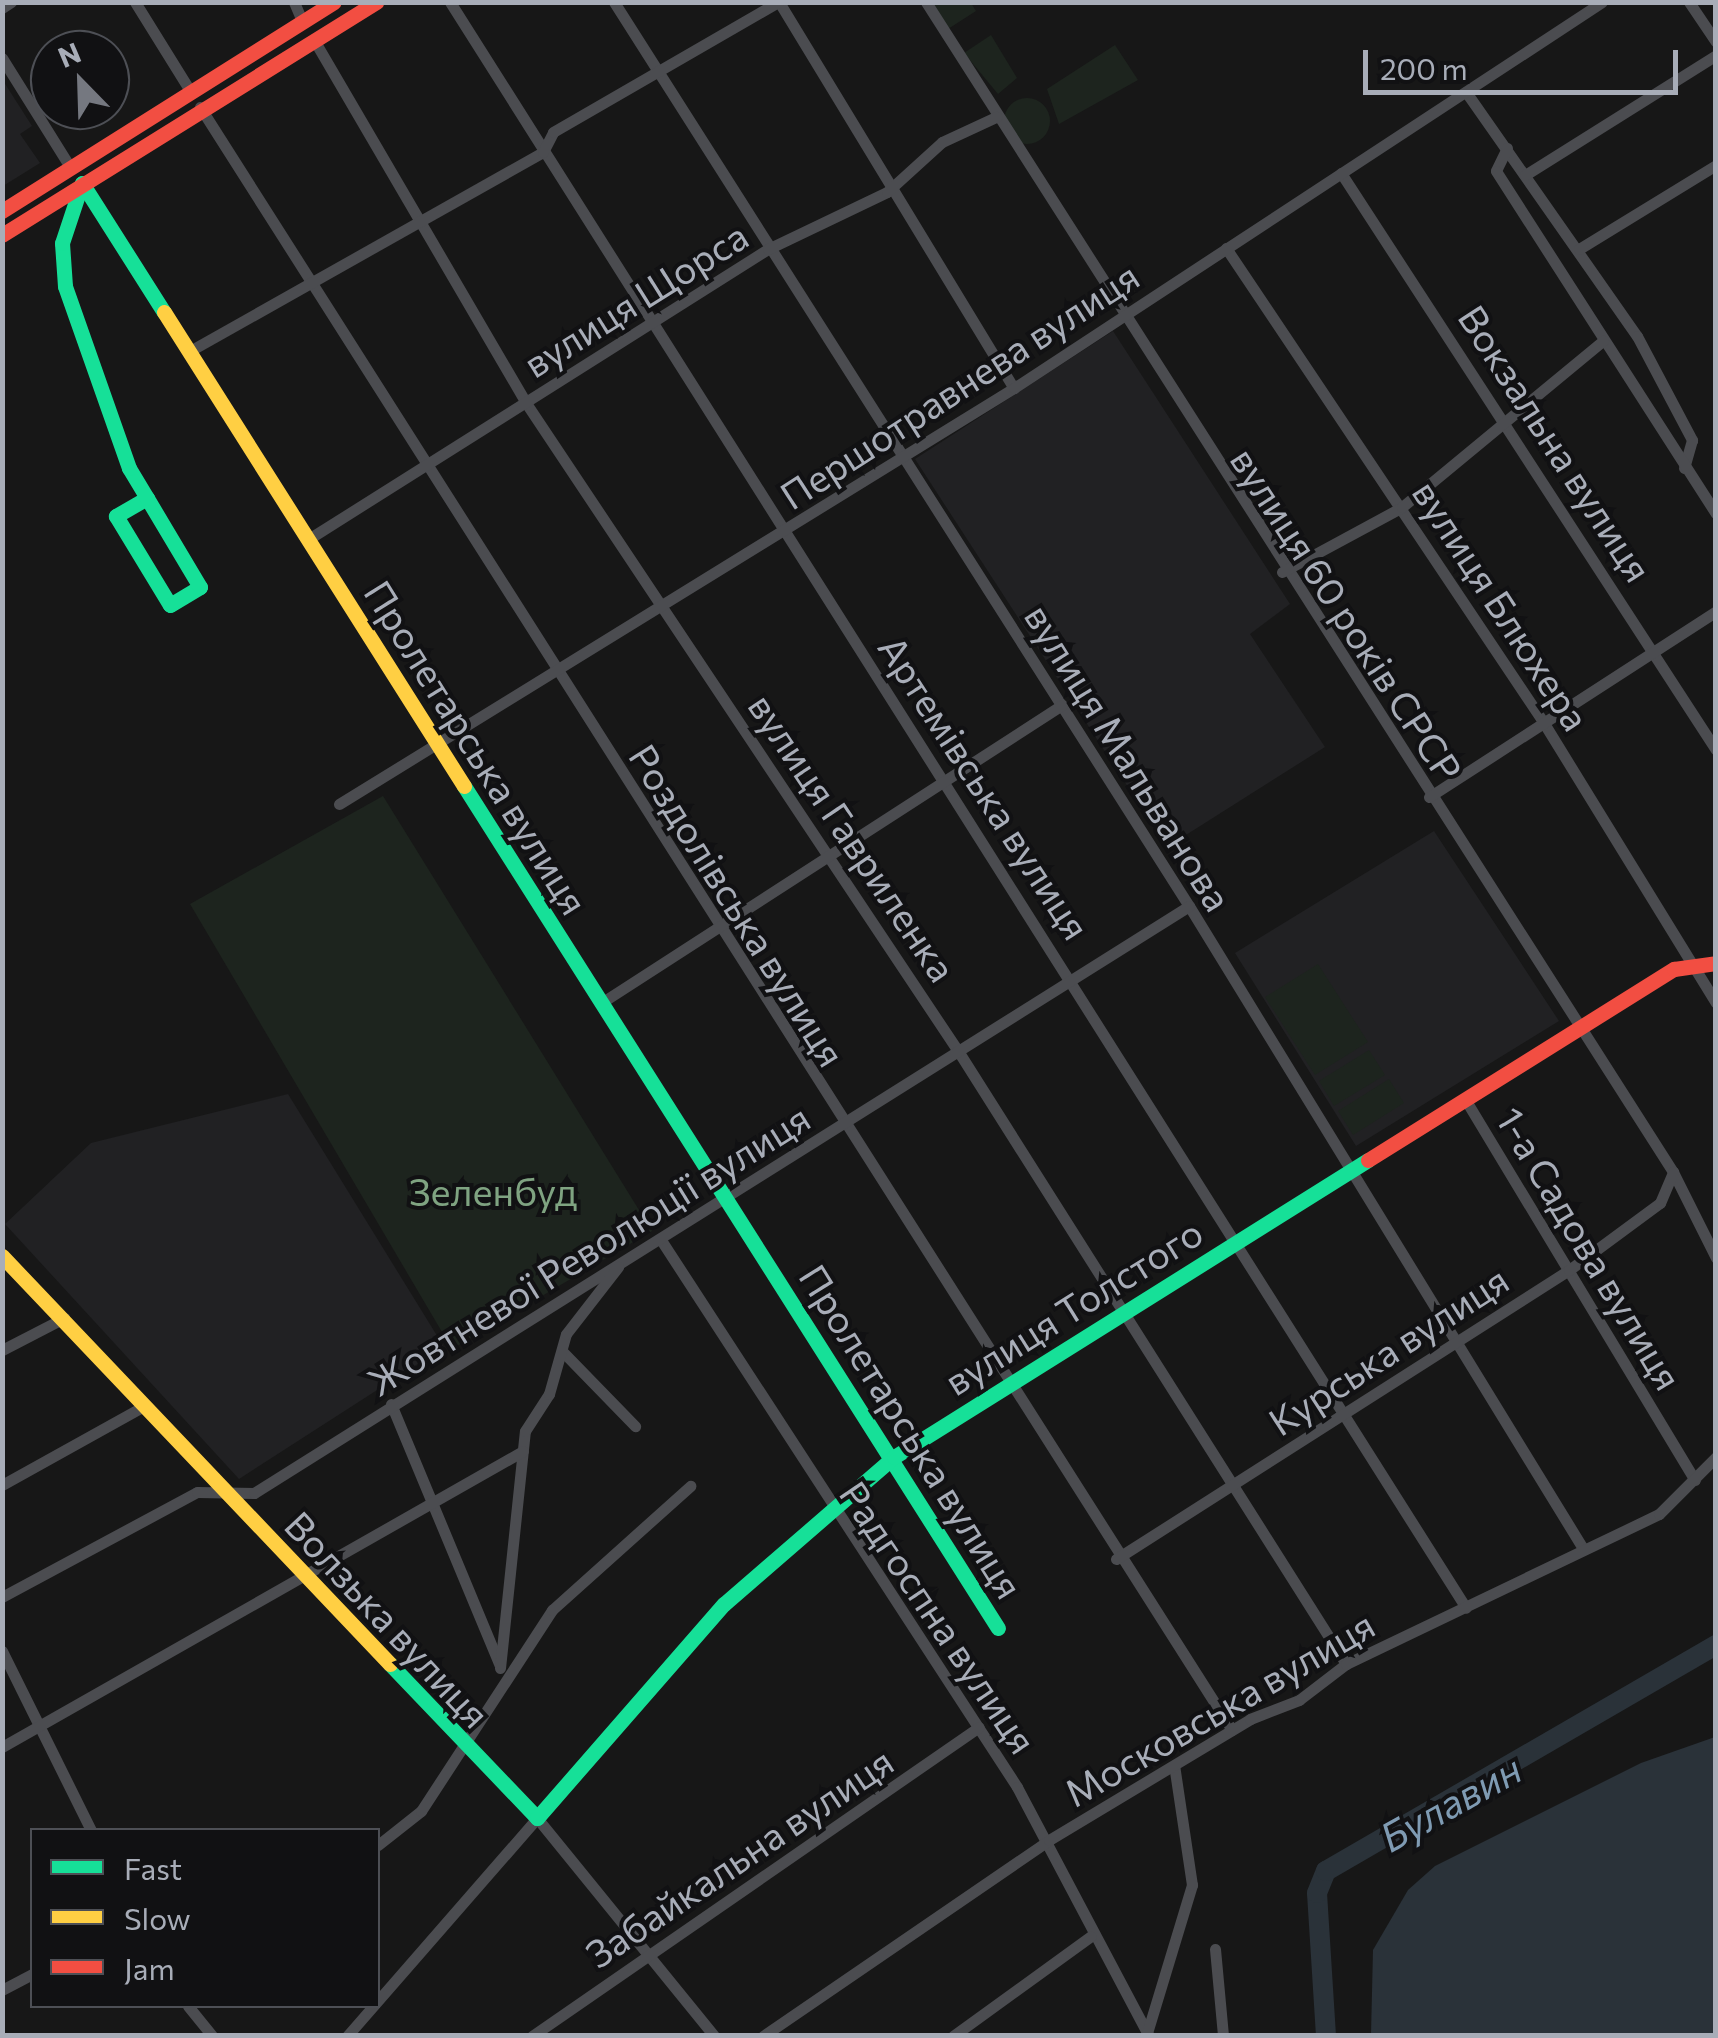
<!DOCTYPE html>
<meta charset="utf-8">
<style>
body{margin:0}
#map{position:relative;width:1718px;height:2038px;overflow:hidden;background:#171717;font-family:Commissioner,sans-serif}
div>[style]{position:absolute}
.built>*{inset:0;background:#212123}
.green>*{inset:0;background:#1d241e}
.round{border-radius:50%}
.water>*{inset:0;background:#2a3239}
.river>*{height:20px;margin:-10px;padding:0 10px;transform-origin:10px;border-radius:10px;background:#2a3239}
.street>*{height:11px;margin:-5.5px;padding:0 5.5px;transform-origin:5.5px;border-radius:5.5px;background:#4b4c50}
.fast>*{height:15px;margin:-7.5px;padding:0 7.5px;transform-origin:7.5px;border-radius:7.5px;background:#16e098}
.slow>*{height:15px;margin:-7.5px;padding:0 7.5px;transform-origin:7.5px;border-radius:7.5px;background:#ffcf43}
.jam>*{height:15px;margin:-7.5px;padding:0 7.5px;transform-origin:7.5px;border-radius:7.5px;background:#f24e42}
span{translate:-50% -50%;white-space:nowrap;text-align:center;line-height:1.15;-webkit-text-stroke:8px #111113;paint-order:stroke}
.street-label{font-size:38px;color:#a8adb8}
.park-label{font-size:38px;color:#7fa381}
.water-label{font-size:40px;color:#7f9bb3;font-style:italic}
.frame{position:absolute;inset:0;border:5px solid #a8adb8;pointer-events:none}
.legend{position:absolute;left:30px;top:1828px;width:350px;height:180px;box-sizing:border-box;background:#111113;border:2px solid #4d4f55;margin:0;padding:12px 18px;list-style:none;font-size:30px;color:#a8adb8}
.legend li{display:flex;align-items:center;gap:20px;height:50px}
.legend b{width:50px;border:2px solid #4d4f55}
.north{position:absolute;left:30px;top:30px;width:100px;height:100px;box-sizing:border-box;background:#111113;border:2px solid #4d4f55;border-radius:50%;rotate:337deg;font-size:28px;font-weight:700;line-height:40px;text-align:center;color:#a8adb8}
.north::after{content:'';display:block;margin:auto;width:35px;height:45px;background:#757880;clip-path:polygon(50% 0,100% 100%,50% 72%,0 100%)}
.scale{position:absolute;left:1363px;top:50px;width:315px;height:45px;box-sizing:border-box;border:5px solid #a8adb8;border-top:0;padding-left:12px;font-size:30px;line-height:35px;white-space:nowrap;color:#a8adb8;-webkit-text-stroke:8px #111113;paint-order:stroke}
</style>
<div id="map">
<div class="built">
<div style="clip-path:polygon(2px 79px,32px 126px,20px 134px,40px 163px,3px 186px)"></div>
<div style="clip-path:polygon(1113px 331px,1290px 604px,1250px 634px,1325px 747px,1167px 847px,915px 459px)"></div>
<div style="clip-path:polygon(1434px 831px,1559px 1021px,1356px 1146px,1235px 953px)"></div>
<div style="clip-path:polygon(288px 1094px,444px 1347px,239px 1479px,5px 1224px,91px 1143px)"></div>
</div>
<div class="green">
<div style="clip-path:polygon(931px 3px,971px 3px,976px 11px,948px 29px)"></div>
<div style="clip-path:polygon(991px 35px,1017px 78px,998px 94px,964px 53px)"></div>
<div style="clip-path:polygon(1115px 45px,1138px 80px,1059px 124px,1047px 89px)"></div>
<div class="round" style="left:1004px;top:98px;width:46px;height:46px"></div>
<div style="clip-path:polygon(383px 796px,652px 1231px,452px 1349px,190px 904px)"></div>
<div style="clip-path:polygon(1318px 964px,1368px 1042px,1315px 1075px,1265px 997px)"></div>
<div style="clip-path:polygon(1369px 1050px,1385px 1075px,1334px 1106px,1319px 1081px)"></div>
<div style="clip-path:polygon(1389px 1079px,1404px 1103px,1353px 1135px,1338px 1111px)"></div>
</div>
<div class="water">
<div style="clip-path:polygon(1715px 1737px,1715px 2035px,1371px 2035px,1373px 1950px,1408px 1890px,1435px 1866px,1641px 1763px)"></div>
</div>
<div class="river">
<div style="left:1326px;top:2036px;width:143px;rotate:-93.6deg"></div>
<div style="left:1317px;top:1893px;width:24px;rotate:-68deg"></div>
<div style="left:1326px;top:1871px;width:451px;rotate:-30.1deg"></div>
</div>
<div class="street">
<div style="left:135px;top:2px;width:102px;rotate:58.2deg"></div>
<div style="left:294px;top:2px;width:21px;rotate:67deg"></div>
<div style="left:450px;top:2px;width:1900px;rotate:57.68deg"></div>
<div style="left:614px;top:2px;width:1071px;rotate:57.54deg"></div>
<div style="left:1189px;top:906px;width:755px;rotate:58.48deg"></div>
<div style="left:779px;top:2px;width:452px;rotate:58.7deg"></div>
<div style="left:926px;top:2px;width:1388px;rotate:57.44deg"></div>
<div style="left:1673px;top:1172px;width:96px;rotate:63.4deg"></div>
<div style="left:1689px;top:2px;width:48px;rotate:56deg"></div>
<div style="left:2px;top:8px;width:11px;rotate:-34deg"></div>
<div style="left:314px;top:40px;width:420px;rotate:59.7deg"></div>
<div style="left:526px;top:403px;width:782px;rotate:56.31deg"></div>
<div style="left:960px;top:1054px;width:722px;rotate:57.67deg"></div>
<div style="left:2px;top:58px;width:128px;rotate:58deg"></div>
<div style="left:1466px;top:92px;width:298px;rotate:55deg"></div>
<div style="left:1637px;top:336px;width:118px;rotate:62.1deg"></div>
<div style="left:1692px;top:440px;width:29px;rotate:106deg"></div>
<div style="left:200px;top:107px;width:1923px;rotate:57.55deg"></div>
<div style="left:1507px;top:148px;width:25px;rotate:116deg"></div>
<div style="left:1496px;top:171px;width:407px;rotate:57.3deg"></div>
<div style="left:1341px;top:173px;width:688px;rotate:56.98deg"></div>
<div style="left:1525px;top:175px;width:226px;rotate:-32.1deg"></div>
<div style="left:1226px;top:248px;width:568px;rotate:56.2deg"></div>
<div style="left:1542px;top:720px;width:332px;rotate:58.4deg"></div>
<div style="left:1579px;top:249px;width:161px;rotate:-31.5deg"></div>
<div style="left:188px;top:352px;width:407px;rotate:-29.4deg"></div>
<div style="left:543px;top:152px;width:22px;rotate:-63deg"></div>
<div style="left:553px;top:132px;width:260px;rotate:-30deg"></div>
<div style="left:307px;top:540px;width:545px;rotate:-32.26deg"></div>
<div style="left:768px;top:249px;width:132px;rotate:-25.6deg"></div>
<div style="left:887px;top:192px;width:74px;rotate:-42.3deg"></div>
<div style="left:942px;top:142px;width:60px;rotate:-24.8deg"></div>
<div style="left:1282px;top:572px;width:136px;rotate:-28.4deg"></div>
<div style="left:1402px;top:507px;width:261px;rotate:-39.6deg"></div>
<div style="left:1429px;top:797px;width:342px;rotate:-32.9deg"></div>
<div style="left:339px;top:804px;width:793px;rotate:-31.65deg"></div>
<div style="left:1014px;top:388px;width:703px;rotate:-33.28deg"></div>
<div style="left:601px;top:1003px;width:549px;rotate:-32.88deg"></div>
<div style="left:1465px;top:1099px;width:445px;rotate:58.9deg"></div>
<div style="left:661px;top:1240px;width:653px;rotate:56.94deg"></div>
<div style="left:1017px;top:1787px;width:282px;rotate:62.1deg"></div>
<div style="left:2px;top:1350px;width:70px;rotate:-27.3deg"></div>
<div style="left:562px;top:1351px;width:105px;rotate:45.8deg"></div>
<div style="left:391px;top:1404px;width:282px;rotate:67.4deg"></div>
<div style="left:2px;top:1485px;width:162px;rotate:-29.1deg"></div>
<div style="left:1116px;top:1559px;width:537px;rotate:-32.54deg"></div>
<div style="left:1569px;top:1270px;width:113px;rotate:-36.4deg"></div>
<div style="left:1660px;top:1203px;width:34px;rotate:-67deg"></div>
<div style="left:2px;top:1597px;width:221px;rotate:-28.3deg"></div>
<div style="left:197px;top:1492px;width:57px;rotate:1deg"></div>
<div style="left:254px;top:1493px;width:1104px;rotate:-32.12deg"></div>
<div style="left:2px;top:1651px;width:200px;rotate:63.6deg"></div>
<div style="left:500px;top:1668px;width:238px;rotate:-84deg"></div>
<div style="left:525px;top:1431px;width:44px;rotate:-57deg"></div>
<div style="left:549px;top:1394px;width:62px;rotate:-74.2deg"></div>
<div style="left:566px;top:1334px;width:85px;rotate:-52.2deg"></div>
<div style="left:2px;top:1747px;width:599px;rotate:-29.6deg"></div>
<div style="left:378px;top:1845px;width:55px;rotate:-38.3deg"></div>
<div style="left:421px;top:1811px;width:240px;rotate:-56.9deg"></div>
<div style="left:552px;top:1610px;width:186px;rotate:-41.9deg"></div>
<div style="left:1215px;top:1949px;width:87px;rotate:84.7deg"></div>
<div style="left:2px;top:1990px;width:34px;rotate:-28deg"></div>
<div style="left:188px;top:2006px;width:38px;rotate:51deg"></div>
<div style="left:1147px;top:2033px;width:155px;rotate:-73.1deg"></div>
<div style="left:1192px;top:1885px;width:121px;rotate:-98.5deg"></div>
<div style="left:347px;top:2036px;width:289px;rotate:-48.9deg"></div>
<div style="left:537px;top:1818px;width:281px;rotate:50.9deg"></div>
<div style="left:532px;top:2036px;width:543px;rotate:-34.66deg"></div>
<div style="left:763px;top:2036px;width:347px;rotate:-34.4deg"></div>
<div style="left:1049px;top:1840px;width:235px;rotate:-31deg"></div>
<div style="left:1250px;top:1719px;width:53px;rotate:-21.2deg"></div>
<div style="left:1299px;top:1700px;width:59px;rotate:-37.5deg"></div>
<div style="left:1346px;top:1664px;width:347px;rotate:-25.6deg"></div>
<div style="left:1659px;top:1514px;width:81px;rotate:-45deg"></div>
<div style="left:953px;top:2036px;width:170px;rotate:-35.9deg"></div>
</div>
<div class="fast">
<div style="left:147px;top:498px;width:36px;rotate:150deg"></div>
<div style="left:116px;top:516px;width:104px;rotate:58.8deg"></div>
<div style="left:170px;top:605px;width:35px;rotate:-31deg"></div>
<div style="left:200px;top:587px;width:104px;rotate:-120.8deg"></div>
<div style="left:147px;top:498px;width:35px;rotate:-121deg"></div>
<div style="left:129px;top:468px;width:193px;rotate:-109.4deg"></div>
<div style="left:65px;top:286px;width:43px;rotate:-94deg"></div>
<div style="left:62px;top:243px;width:63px;rotate:-71.6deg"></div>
<div style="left:82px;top:183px;width:153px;rotate:57.6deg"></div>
<div style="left:464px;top:786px;width:997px;rotate:57.62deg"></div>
<div style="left:390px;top:1664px;width:213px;rotate:46.3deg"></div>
<div style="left:537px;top:1818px;width:284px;rotate:-48.9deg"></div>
<div style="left:724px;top:1604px;width:225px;rotate:-40.9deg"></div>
<div style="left:894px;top:1457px;width:559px;rotate:-32.07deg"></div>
</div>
<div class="slow">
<div style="left:164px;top:312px;width:561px;rotate:57.67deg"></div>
<div style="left:2px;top:1256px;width:563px;rotate:46.44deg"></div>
</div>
<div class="jam">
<div style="left:2px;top:211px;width:392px;rotate:-32.2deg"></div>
<div style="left:2px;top:235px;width:441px;rotate:-31.9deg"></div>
<div style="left:1368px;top:1160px;width:361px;rotate:-32deg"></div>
<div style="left:1674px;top:969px;width:42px;rotate:-8.1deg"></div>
</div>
<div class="street-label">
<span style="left:635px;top:299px;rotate:-32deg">вулиця Щорса</span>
<span style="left:959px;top:385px;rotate:-33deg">Першотравнева вулиця</span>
<span style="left:1556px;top:443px;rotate:57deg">Вокзальна вулиця</span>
<span style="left:1502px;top:605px;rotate:57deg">вулиця Блюхера</span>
<span style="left:1347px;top:614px;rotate:57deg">вулиця 60 років СРСР</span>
<span style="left:477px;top:747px;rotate:58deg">Пролетарська вулиця</span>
<span style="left:1129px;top:757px;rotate:58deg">вулиця Мальванова</span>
<span style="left:985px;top:787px;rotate:57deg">Артемівська вулиця</span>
<span style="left:853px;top:837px;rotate:56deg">вулиця Гавриленка</span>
<span style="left:738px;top:905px;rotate:58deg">Роздолівська вулиця</span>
<span style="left:1590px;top:1248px;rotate:59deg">1-а Садова вулиця</span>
<span style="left:588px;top:1249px;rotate:-32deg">Жовтневої Революції вулиця</span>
<span style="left:1073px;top:1306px;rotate:-32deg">вулиця Толстого</span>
<span style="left:1388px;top:1350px;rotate:-33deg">Курська вулиця</span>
<span style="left:912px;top:1431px;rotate:58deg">Пролетарська вулиця</span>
<span style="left:939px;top:1617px;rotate:56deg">Радгоспна вулиця</span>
<span style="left:388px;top:1619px;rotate:47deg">Волзька вулиця</span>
<span style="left:1219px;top:1708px;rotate:-30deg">Московська вулиця</span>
<span style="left:739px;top:1857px;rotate:-34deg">Забайкальна вулиця</span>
</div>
<div class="park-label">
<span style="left:493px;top:1191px">Зеленбуд</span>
</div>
<div class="water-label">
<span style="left:1450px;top:1802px;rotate:-29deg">Булавин</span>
</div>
<div class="frame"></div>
<ul class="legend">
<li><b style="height:12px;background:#16e098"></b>Fast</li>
<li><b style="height:12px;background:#ffcf43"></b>Slow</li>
<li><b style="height:12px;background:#f24e42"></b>Jam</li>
</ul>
<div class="north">N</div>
<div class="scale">200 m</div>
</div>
